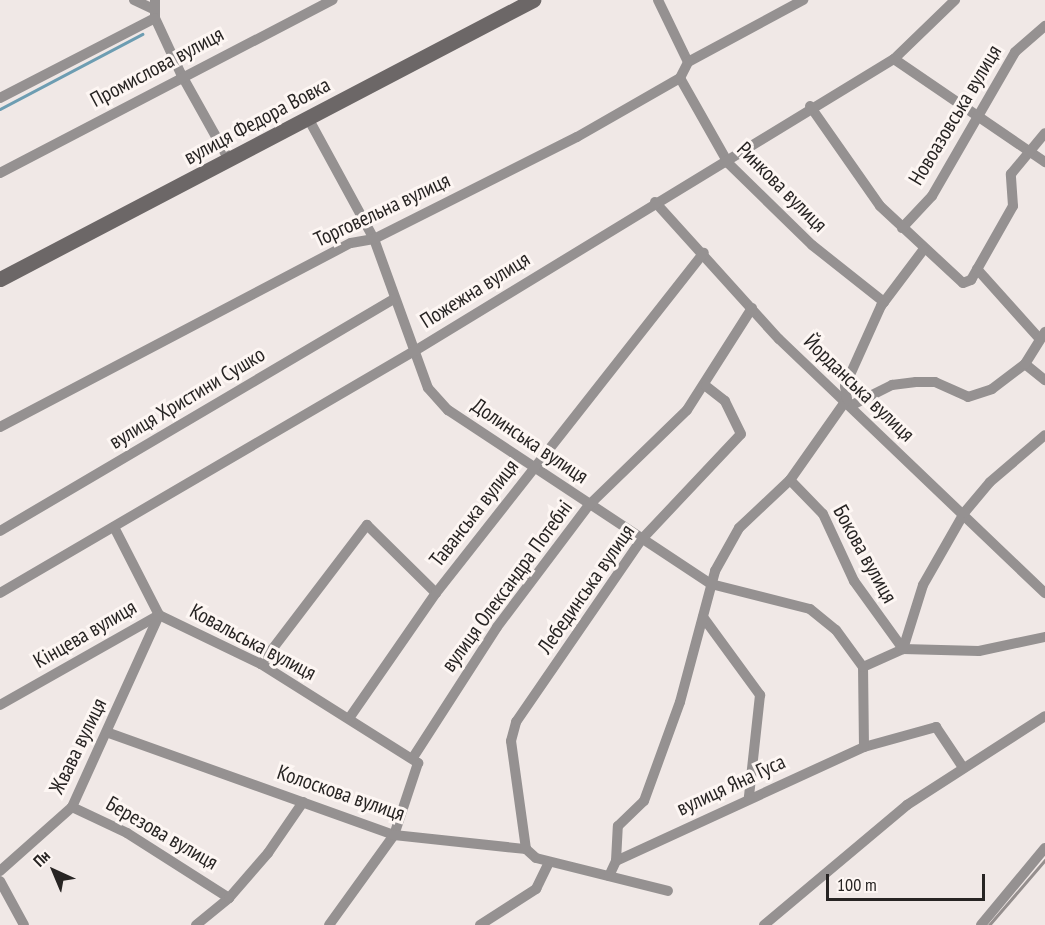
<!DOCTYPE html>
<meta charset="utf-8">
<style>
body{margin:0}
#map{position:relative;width:1045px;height:925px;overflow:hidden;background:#f0e8e6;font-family:"PT Sans Narrow",sans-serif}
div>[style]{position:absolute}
.stream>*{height:3px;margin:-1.5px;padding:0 1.5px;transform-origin:1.5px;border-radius:1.5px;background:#6d9db2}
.street>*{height:10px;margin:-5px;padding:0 5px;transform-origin:5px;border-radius:5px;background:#959191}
.secondary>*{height:15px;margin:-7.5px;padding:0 7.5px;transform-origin:7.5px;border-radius:7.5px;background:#6c6767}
.rail>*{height:3px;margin:-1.5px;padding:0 1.5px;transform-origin:1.5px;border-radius:1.5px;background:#958f8e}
span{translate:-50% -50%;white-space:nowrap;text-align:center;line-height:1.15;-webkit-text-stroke:6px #fdf6f3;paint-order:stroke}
.street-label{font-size:21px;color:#272423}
.north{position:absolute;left:24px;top:841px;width:60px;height:60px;-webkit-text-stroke:4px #fdf6f3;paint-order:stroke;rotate:316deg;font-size:16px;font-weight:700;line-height:24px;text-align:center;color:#272423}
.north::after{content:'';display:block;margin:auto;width:21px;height:27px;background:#272423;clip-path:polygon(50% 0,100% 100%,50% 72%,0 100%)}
.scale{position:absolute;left:826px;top:874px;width:159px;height:27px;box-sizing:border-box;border:3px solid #272423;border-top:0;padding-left:8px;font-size:18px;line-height:21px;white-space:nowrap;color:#272423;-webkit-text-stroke:4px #fdf6f3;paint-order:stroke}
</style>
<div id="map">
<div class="stream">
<div style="left:0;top:109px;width:161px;rotate:-27.8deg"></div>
</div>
<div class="street">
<div style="left:134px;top:0;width:21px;rotate:25deg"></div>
<div style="left:155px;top:0;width:18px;rotate:90deg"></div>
<div style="left:155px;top:18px;width:62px;rotate:65.1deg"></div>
<div style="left:181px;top:74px;width:98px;rotate:60.8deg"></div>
<div style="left:658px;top:0;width:69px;rotate:64.2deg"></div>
<div style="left:894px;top:59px;width:183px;rotate:34.3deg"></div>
<div style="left:680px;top:78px;width:98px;rotate:60.5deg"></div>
<div style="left:728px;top:163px;width:117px;rotate:44.3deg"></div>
<div style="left:812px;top:245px;width:92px;rotate:38.4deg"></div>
<div style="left:0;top:98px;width:174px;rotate:-27.3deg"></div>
<div style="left:810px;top:106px;width:122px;rotate:55deg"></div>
<div style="left:880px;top:206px;width:113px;rotate:42.9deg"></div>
<div style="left:963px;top:283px;width:9px;rotate:-21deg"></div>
<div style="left:971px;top:280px;width:85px;rotate:-60.4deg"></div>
<div style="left:1013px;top:206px;width:32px;rotate:-94deg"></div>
<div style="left:1011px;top:174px;width:53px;rotate:-50.3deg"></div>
<div style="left:308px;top:118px;width:138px;rotate:61.4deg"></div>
<div style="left:374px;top:239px;width:158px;rotate:70.1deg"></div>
<div style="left:428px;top:388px;width:30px;rotate:48deg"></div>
<div style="left:448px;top:410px;width:315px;rotate:33.5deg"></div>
<div style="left:711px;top:584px;width:102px;rotate:14.2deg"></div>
<div style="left:810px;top:609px;width:33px;rotate:39deg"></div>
<div style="left:836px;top:630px;width:46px;rotate:53.9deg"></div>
<div style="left:0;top:173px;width:375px;rotate:-27.5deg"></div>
<div style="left:655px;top:202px;width:185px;rotate:47.9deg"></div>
<div style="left:779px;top:339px;width:368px;rotate:43.7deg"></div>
<div style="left:902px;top:228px;width:44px;rotate:-46.8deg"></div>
<div style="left:932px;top:196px;width:166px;rotate:-60deg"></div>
<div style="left:1015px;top:52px;width:40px;rotate:-41deg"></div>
<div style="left:977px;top:269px;width:93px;rotate:48.1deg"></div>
<div style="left:1025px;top:364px;width:26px;rotate:39deg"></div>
<div style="left:852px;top:405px;width:45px;rotate:-26.6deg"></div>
<div style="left:892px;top:385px;width:24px;rotate:-7deg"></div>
<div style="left:916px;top:382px;width:19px"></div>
<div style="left:935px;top:382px;width:36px;rotate:24deg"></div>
<div style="left:968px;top:397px;width:25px;rotate:-18deg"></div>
<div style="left:992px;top:389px;width:41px;rotate:-37.1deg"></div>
<div style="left:1025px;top:364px;width:38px;rotate:-58deg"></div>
<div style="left:0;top:427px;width:396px;rotate:-27.7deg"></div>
<div style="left:351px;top:243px;width:23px;rotate:-10deg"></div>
<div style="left:374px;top:239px;width:227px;rotate:-26.7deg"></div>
<div style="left:577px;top:137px;width:119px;rotate:-29.8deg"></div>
<div style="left:680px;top:78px;width:18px;rotate:-63deg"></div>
<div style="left:688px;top:62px;width:131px;rotate:-28.3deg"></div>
<div style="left:790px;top:480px;width:47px;rotate:45.9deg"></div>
<div style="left:823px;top:514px;width:74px;rotate:65.2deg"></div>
<div style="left:854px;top:581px;width:84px;rotate:54.2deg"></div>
<div style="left:903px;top:649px;width:76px;rotate:1.5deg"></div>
<div style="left:979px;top:651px;width:67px;rotate:-12deg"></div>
<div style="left:114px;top:527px;width:99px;rotate:62.9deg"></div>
<div style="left:159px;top:615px;width:113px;rotate:25.7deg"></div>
<div style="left:261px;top:664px;width:186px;rotate:32.2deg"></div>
<div style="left:418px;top:763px;width:76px;rotate:108.4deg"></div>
<div style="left:394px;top:835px;width:111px;rotate:125.8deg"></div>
<div style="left:0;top:531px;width:457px;rotate:-30.5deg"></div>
<div style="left:0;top:593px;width:478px;rotate:-30.3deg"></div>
<div style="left:413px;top:352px;width:563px;rotate:-31.35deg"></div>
<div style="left:894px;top:59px;width:85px;rotate:-44deg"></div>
<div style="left:703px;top:617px;width:97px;rotate:53.8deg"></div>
<div style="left:760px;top:695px;width:103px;rotate:96.2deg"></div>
<div style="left:261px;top:664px;width:175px;rotate:-52.7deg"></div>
<div style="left:367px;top:525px;width:97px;rotate:44.6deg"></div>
<div style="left:0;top:705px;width:183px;rotate:-29.5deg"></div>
<div style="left:350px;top:717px;width:151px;rotate:-55.3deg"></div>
<div style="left:436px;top:593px;width:433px;rotate:-51.8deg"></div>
<div style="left:109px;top:733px;width:303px;rotate:19.7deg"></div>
<div style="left:394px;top:835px;width:133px;rotate:6.1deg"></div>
<div style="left:526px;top:849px;width:13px;rotate:42deg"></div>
<div style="left:536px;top:858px;width:136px;rotate:14deg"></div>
<div style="left:864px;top:747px;width:75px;rotate:-15.5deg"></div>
<div style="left:936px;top:727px;width:47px;rotate:56.3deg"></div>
<div style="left:414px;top:756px;width:153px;rotate:-57.2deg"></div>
<div style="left:497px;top:627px;width:153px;rotate:-53deg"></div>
<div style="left:589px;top:505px;width:136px;rotate:-44.1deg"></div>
<div style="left:687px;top:410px;width:121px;rotate:-57.5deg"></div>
<div style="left:72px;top:807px;width:61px;rotate:25.3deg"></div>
<div style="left:127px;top:833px;width:121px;rotate:32.5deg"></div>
<div style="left:526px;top:849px;width:109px;rotate:-97.9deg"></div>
<div style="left:511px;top:741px;width:20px;rotate:-75deg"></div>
<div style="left:516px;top:722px;width:222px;rotate:-55.5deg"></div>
<div style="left:642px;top:539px;width:144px;rotate:-46.7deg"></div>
<div style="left:741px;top:434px;width:37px;rotate:-116deg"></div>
<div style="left:725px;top:401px;width:24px;rotate:-142deg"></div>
<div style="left:616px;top:861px;width:273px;rotate:-24.7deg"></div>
<div style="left:864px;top:747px;width:80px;rotate:-90.7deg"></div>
<div style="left:863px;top:667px;width:44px;rotate:-24.2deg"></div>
<div style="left:903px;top:649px;width:67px;rotate:-72.6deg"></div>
<div style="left:923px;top:585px;width:83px;rotate:-60.3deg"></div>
<div style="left:964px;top:513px;width:40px;rotate:-50deg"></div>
<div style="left:990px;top:482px;width:72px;rotate:-40.5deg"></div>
<div style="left:0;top:871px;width:96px;rotate:-41.6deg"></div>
<div style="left:72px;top:807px;width:211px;rotate:-65.6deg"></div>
<div style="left:609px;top:876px;width:17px;rotate:-65deg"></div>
<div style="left:616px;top:861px;width:35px;rotate:-87deg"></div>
<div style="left:618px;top:826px;width:36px;rotate:-44deg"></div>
<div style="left:644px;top:801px;width:105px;rotate:-70deg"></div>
<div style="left:680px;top:702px;width:136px;rotate:-75deg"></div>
<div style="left:715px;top:571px;width:49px;rotate:-60.8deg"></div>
<div style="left:739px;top:528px;width:70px;rotate:-43.3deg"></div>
<div style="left:790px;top:480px;width:99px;rotate:-54.9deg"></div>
<div style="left:847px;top:399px;width:13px;rotate:-99deg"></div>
<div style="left:845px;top:386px;width:88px;rotate:-65.8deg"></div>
<div style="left:881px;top:306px;width:71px;rotate:-53deg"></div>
<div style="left:0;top:881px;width:50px;rotate:61.4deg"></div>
<div style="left:196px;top:925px;width:43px;rotate:-39.3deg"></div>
<div style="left:229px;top:898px;width:60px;rotate:-49.1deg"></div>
<div style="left:268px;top:853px;width:62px;rotate:-55.5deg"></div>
<div style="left:480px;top:925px;width:67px;rotate:-32.7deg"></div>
<div style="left:536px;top:889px;width:30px;rotate:-64deg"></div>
<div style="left:764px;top:925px;width:187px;rotate:-40deg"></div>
<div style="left:907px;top:805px;width:164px;rotate:-32.8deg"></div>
<div style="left:981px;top:925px;width:100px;rotate:-50.3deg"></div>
</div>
<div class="secondary">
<div style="left:0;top:279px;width:602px;rotate:-27.63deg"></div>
</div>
<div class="rail">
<div style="left:989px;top:925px;width:86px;rotate:-49.3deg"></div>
</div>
<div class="street-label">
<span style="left:157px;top:67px;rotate:-28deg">Промислова вулиця</span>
<span style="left:955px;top:115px;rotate:-59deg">Новоазовська вулиця</span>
<span style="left:257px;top:121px;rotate:-28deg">вулиця Федора Вовка</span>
<span style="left:782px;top:187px;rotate:45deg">Ринкова вулиця</span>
<span style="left:382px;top:210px;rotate:-25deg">Торговельна вулиця</span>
<span style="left:475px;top:290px;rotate:-32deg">Пожежна вулиця</span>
<span style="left:859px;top:388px;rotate:44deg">Йорданська вулиця</span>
<span style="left:187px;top:398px;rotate:-31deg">вулиця Христини Сушко</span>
<span style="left:530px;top:441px;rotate:34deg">Долинська вулиця</span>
<span style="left:474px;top:513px;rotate:-52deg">Таванська вулиця</span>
<span style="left:865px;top:554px;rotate:61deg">Бокова вулиця</span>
<span style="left:507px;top:586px;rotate:-54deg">вулиця Олександра Потебні</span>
<span style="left:586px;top:589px;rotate:-55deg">Лебединська вулиця</span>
<span style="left:85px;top:634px;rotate:-30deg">Кінцева вулиця</span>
<span style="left:253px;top:642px;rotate:28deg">Ковальська вулиця</span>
<span style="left:78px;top:746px;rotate:-64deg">Жвава вулиця</span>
<span style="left:731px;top:785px;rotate:-25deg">вулиця Яна Гуса</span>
<span style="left:341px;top:793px;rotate:19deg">Колоскова вулиця</span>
<span style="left:162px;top:833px;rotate:30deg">Березова вулиця</span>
</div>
<div class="north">Пн</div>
<div class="scale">100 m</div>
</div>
